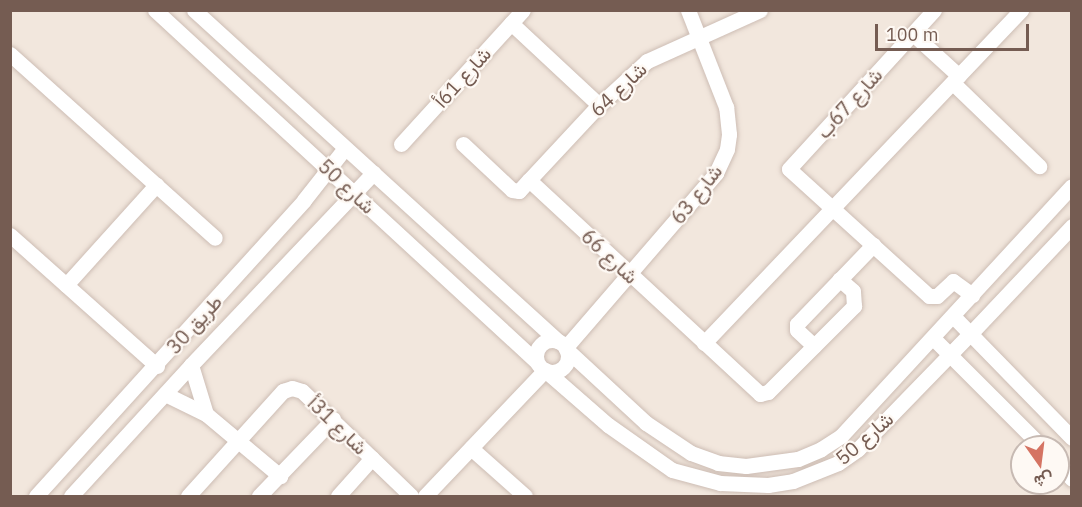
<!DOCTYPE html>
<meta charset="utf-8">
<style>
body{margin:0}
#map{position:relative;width:1082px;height:507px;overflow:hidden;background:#fbf5ee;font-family:"IBM Plex Sans",Vazirmatn,sans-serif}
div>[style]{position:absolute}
.residential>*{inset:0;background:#f2e7dd}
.roads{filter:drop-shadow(0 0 2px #cdbdb4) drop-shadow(0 0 2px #cdbdb4)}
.minor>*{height:15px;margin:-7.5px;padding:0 7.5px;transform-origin:7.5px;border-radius:7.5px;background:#fff}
.minor>.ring{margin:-7.5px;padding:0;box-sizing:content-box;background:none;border:15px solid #fff;border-radius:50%}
span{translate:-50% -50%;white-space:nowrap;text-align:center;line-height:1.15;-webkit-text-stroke:4.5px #fef9f4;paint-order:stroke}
.street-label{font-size:20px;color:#755c52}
.frame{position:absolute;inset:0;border:12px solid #755c52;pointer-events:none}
.north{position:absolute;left:1010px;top:435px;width:60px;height:60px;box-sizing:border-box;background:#fef9f4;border:2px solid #c7bab3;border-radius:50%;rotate:166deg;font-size:16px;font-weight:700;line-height:24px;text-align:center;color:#755c52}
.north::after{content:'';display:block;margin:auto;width:21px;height:27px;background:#d57463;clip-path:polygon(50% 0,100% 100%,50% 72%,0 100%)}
.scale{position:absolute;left:875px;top:24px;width:154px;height:27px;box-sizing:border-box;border:3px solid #755c52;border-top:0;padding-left:8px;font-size:18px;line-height:21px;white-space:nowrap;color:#755c52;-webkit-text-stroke:4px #fef9f4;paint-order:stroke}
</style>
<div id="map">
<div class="residential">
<div style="clip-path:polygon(evenodd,10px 11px,1071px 11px,1071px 496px,11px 496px,10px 11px,1022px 447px,1058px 447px,1058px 483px,1022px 483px,1022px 447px)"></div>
</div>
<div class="roads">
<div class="minor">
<div style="left:155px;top:10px;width:519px;rotate:42.66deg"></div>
<div style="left:194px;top:10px;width:492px;rotate:42.3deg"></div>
<div style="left:934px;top:10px;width:215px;rotate:132.4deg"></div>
<div style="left:789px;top:169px;width:189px;rotate:42.2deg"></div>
<div style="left:929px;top:296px;width:8px"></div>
<div style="left:937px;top:296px;width:22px;rotate:-43deg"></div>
<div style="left:953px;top:281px;width:24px;rotate:36deg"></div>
<div style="left:511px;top:23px;width:120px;rotate:43deg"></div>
<div style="left:913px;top:34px;width:62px;rotate:42.4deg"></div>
<div style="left:10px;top:54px;width:275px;rotate:41.9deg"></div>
<div style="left:953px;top:83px;width:120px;rotate:44deg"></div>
<div style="left:401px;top:144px;width:181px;rotate:-47.7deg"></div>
<div style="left:463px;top:144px;width:67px;rotate:43.2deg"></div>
<div style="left:512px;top:190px;width:7px;rotate:8deg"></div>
<div style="left:519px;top:191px;width:15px;rotate:-48deg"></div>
<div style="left:529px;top:180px;width:315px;rotate:42.8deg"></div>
<div style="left:760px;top:394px;width:8px;rotate:-14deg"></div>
<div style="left:768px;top:392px;width:122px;rotate:-45deg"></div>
<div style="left:854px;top:306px;width:15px;rotate:-94deg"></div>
<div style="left:853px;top:291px;width:18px;rotate:-139deg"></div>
<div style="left:529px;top:180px;width:103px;rotate:-47deg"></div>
<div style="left:599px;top:105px;width:65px;rotate:-42.5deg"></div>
<div style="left:647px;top:61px;width:124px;rotate:-24.3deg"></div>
<div style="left:10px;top:235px;width:197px;rotate:41.7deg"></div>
<div style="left:66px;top:285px;width:135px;rotate:-48deg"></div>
<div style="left:953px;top:316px;width:170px;rotate:45.7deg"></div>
<div style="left:933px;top:338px;width:154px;rotate:45deg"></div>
<div class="ring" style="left:536px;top:340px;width:17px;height:17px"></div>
<div style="left:704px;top:343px;width:460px;rotate:-46.4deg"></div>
<div style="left:814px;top:346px;width:23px;rotate:-137deg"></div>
<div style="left:797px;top:330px;width:6px;rotate:-90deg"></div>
<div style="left:797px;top:324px;width:110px;rotate:-46.1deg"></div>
<div style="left:566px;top:347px;width:230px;rotate:-49.2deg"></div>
<div style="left:716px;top:173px;width:26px;rotate:-65deg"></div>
<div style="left:727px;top:149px;width:15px;rotate:-82deg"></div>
<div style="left:729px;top:134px;width:27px;rotate:-96deg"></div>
<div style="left:726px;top:107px;width:104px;rotate:-111.4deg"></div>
<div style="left:566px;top:349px;width:109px;rotate:42.8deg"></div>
<div style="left:646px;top:423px;width:54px;rotate:33.7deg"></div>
<div style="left:691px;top:453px;width:29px;rotate:20deg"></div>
<div style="left:718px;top:463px;width:28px;rotate:6deg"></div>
<div style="left:746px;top:466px;width:52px;rotate:-7.7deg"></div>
<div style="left:798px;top:459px;width:25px;rotate:-23deg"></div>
<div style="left:821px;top:449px;width:24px;rotate:-33deg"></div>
<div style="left:841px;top:436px;width:340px;rotate:-47.3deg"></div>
<div style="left:191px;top:365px;width:51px;rotate:73deg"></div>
<div style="left:546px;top:371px;width:82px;rotate:41.1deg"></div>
<div style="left:608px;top:425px;width:78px;rotate:35.1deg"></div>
<div style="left:672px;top:470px;width:50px;rotate:15.2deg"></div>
<div style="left:720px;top:483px;width:48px;rotate:2.4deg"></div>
<div style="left:768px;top:485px;width:25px;rotate:-9deg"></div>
<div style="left:793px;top:481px;width:48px;rotate:-21.8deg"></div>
<div style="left:838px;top:463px;width:24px;rotate:-35deg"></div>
<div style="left:858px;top:449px;width:161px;rotate:-45.8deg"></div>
<div style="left:970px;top:334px;width:149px;rotate:-46.6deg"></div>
<div style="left:165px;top:394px;width:46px;rotate:26deg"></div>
<div style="left:206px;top:414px;width:97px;rotate:40deg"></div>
<div style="left:471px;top:448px;width:72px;rotate:41.6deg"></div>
<div style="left:1058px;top:463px;width:21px;rotate:49deg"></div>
<div style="left:36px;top:496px;width:399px;rotate:-47.8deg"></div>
<div style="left:304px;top:200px;width:66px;rotate:-51.7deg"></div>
<div style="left:71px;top:496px;width:178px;rotate:-47.5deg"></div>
<div style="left:191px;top:365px;width:265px;rotate:-46.5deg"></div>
<div style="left:188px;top:496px;width:142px;rotate:-47.9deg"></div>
<div style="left:283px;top:391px;width:9px;rotate:-18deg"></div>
<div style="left:292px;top:388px;width:10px;rotate:17deg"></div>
<div style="left:302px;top:391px;width:151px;rotate:43.9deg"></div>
<div style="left:259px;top:496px;width:107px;rotate:-46.1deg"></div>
<div style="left:338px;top:496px;width:51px;rotate:-48.2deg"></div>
<div style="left:425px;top:496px;width:174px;rotate:-46.4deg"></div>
</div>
</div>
<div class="street-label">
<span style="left:462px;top:77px;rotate:-48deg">شارع 61أ</span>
<span style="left:618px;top:89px;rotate:-43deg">شارع 64</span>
<span style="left:849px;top:103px;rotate:-48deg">شارع 67ب</span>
<span style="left:347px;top:186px;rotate:43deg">شارع 50</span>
<span style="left:696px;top:194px;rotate:-52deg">شارع 63</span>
<span style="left:610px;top:256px;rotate:43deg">شارع 66</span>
<span style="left:194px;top:324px;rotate:-48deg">طريق 30</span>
<span style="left:338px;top:425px;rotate:44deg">شارع 31أ</span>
<span style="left:864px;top:438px;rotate:-41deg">شارع 50</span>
</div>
<div class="frame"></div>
<div class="north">ش</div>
<div class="scale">100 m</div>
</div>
